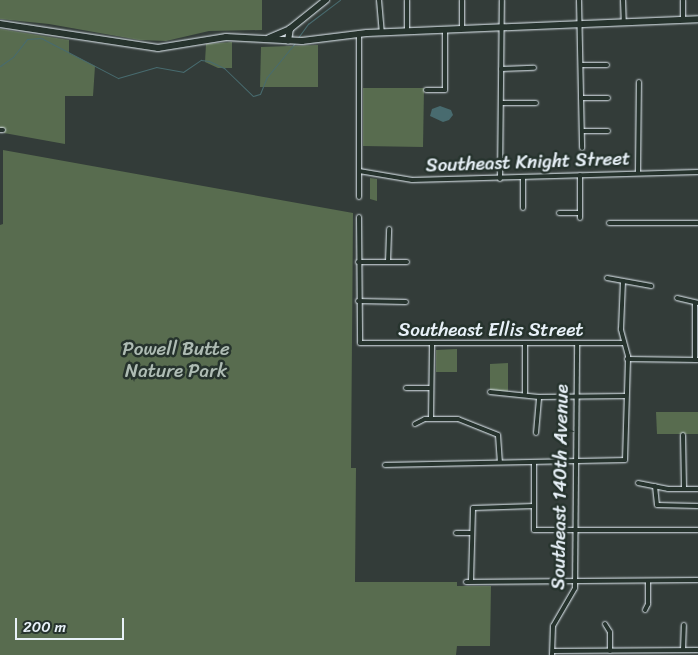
<!DOCTYPE html>
<style>
body{margin:0}
#map{position:relative;width:698px;height:655px;overflow:hidden;background:#333c39;font-family:Sriracha,sans-serif}
div>[style]{position:absolute}
.green>*{inset:0;background:#586c4f}
.water>*{inset:0;background:#486b6f}
.stream>*{height:1px;margin:-0.5px;padding:0 0.5px;transform-origin:0.5px;border-radius:0.5px;background:#486b6f}
.roads{filter:drop-shadow(0 0 1px #e8f1f8) drop-shadow(0 0 1px #e8f1f8)}
.street>*{height:4px;margin:-2px;padding:0 2px;transform-origin:2px;border-radius:2px;background:#26332d}
.secondary>*{height:5.5px;margin:-2.75px;padding:0 2.75px;transform-origin:2.75px;border-radius:2.75px;background:#26332d}
.primary>*{height:6px;margin:-3px;padding:0 3px;transform-origin:3px;border-radius:3px;background:#26332d}
span{translate:-50% -50%;white-space:nowrap;text-align:center;line-height:1.15;-webkit-text-stroke:5px #26332d;paint-order:stroke}
.street-label{font-size:19px;color:#e8f1f8}
.park-label{font-size:19px;color:#aebcb4}
.scale{position:absolute;left:15px;top:618px;width:109px;height:22px;box-sizing:border-box;border:2px solid #e8f1f8;border-top:0;padding-left:6px;font-size:15px;line-height:18px;white-space:nowrap;color:#e8f1f8;-webkit-text-stroke:4px #26332d;paint-order:stroke}
</style>
<div id="map">
<div class="green">
<div style="clip-path:polygon(0 0,262px 0,262px 30px,209px 31px,166px 41px,139px 40px,49px 24px,0 19px)"></div>
<div style="clip-path:polygon(0 29px,69px 40px,69px 53px,95px 66px,93px 96px,65px 96px,65px 144px,4px 133px,4px 128px,0 128px)"></div>
<div style="clip-path:polygon(232px 42px,232px 68px,218px 68px,205px 62px,206px 44px)"></div>
<div style="clip-path:polygon(318px 45px,318px 87px,260px 87px,261px 47px)"></div>
<div style="clip-path:polygon(363px 88px,424px 88px,423px 147px,363px 146px)"></div>
<div style="clip-path:polygon(3px 150px,353px 213px,351px 468px,356px 468px,355px 582px,457px 582px,457px 586px,491px 586px,490px 646px,457px 646px,456px 655px,0 655px,0 225px,3px 224px)"></div>
<div style="clip-path:polygon(370px 178px,377px 179px,377px 201px,370px 199px)"></div>
<div style="clip-path:polygon(457px 349px,457px 372px,436px 372px,436px 350px)"></div>
<div style="clip-path:polygon(508px 363px,508px 391px,490px 391px,490px 364px)"></div>
<div style="clip-path:polygon(656px 412px,698px 412px,698px 434px,657px 434px)"></div>
</div>
<div class="water">
<div style="clip-path:polygon(440px 106px,451px 110px,453px 115px,449px 120px,443px 122px,430px 116px,432px 109px)"></div>
</div>
<div class="stream">
<div style="left:297px;top:39px;width:19px;rotate:-54deg"></div>
<div style="left:308px;top:24px;width:40px;rotate:-37deg"></div>
<div style="left:0;top:66px;width:16px;rotate:-35deg"></div>
<div style="left:13px;top:57px;width:23px;rotate:-52deg"></div>
<div style="left:27px;top:39px;width:14px;rotate:-4deg"></div>
<div style="left:41px;top:38px;width:87px;rotate:27.5deg"></div>
<div style="left:118px;top:78px;width:40px;rotate:-16deg"></div>
<div style="left:156px;top:67px;width:27px;rotate:10deg"></div>
<div style="left:183px;top:72px;width:22px;rotate:-34deg"></div>
<div style="left:201px;top:60px;width:8px;rotate:7deg"></div>
<div style="left:209px;top:61px;width:17px;rotate:25deg"></div>
<div style="left:224px;top:68px;width:40px;rotate:44deg"></div>
<div style="left:253px;top:96px;width:7px;rotate:-16deg"></div>
<div style="left:260px;top:94px;width:18px;rotate:-68deg"></div>
<div style="left:267px;top:77px;width:44px;rotate:-50.5deg"></div>
</div>
<div class="roads">
<div class="street">
<div style="left:379px;top:0;width:32px;rotate:85deg"></div>
<div style="left:579px;top:0;width:148px;rotate:88.8deg"></div>
<div style="left:623px;top:0;width:23px;rotate:88deg"></div>
<div style="left:683px;top:20px;width:20px;rotate:-90deg"></div>
<div style="left:462px;top:29px;width:29px;rotate:-90deg"></div>
<div style="left:407px;top:31px;width:31px;rotate:-90deg"></div>
<div style="left:581px;top:65px;width:26px"></div>
<div style="left:501px;top:69px;width:33px;rotate:-2deg"></div>
<div style="left:426px;top:90px;width:19px"></div>
<div style="left:445px;top:90px;width:60px;rotate:-90deg"></div>
<div style="left:581px;top:98px;width:27px"></div>
<div style="left:501px;top:103px;width:35px"></div>
<div style="left:0;top:130px;width:3px"></div>
<div style="left:582px;top:131px;width:26px"></div>
<div style="left:359px;top:171px;width:54px;rotate:9.6deg"></div>
<div style="left:412px;top:180px;width:286px;rotate:-1.6deg"></div>
<div style="left:638px;top:172px;width:90px;rotate:-89.4deg"></div>
<div style="left:580px;top:175px;width:43px;rotate:90deg"></div>
<div style="left:500px;top:179px;width:179px;rotate:-89.4deg"></div>
<div style="left:359px;top:197px;width:164px;rotate:-90deg"></div>
<div style="left:523px;top:208px;width:30px;rotate:-90deg"></div>
<div style="left:559px;top:213px;width:21px"></div>
<div style="left:359px;top:217px;width:126px;rotate:89.5deg"></div>
<div style="left:360px;top:343px;width:264px"></div>
<div style="left:609px;top:223px;width:89px"></div>
<div style="left:358px;top:262px;width:49px"></div>
<div style="left:388px;top:262px;width:33px;rotate:-88deg"></div>
<div style="left:607px;top:278px;width:45px;rotate:10.3deg"></div>
<div style="left:677px;top:298px;width:22px;rotate:13deg"></div>
<div style="left:358px;top:301px;width:48px;rotate:1.2deg"></div>
<div style="left:627px;top:359px;width:71px;rotate:0.8deg"></div>
<div style="left:695px;top:360px;width:57px;rotate:-90deg"></div>
<div style="left:406px;top:388px;width:25px"></div>
<div style="left:490px;top:392px;width:49px;rotate:5.8deg"></div>
<div style="left:539px;top:397px;width:87px;rotate:-0.7deg"></div>
<div style="left:525px;top:393px;width:50px;rotate:-90deg"></div>
<div style="left:431px;top:419px;width:75px;rotate:-89.2deg"></div>
<div style="left:415px;top:424px;width:11px;rotate:-27deg"></div>
<div style="left:425px;top:419px;width:33px"></div>
<div style="left:458px;top:419px;width:43px;rotate:21.8deg"></div>
<div style="left:498px;top:435px;width:27px;rotate:86deg"></div>
<div style="left:536px;top:433px;width:36px;rotate:-85deg"></div>
<div style="left:683px;top:435px;width:54px;rotate:88.9deg"></div>
<div style="left:534px;top:462px;width:68px;rotate:90deg"></div>
<div style="left:534px;top:530px;width:164px"></div>
<div style="left:385px;top:465px;width:240px;rotate:-1.2deg"></div>
<div style="left:625px;top:460px;width:104px;rotate:-88.3deg"></div>
<div style="left:628px;top:356px;width:28px;rotate:-105deg"></div>
<div style="left:621px;top:329px;width:48px;rotate:-87.6deg"></div>
<div style="left:638px;top:483px;width:31px;rotate:11deg"></div>
<div style="left:668px;top:489px;width:30px"></div>
<div style="left:655px;top:486px;width:19px;rotate:84deg"></div>
<div style="left:657px;top:505px;width:41px;rotate:1.4deg"></div>
<div style="left:456px;top:533px;width:15px"></div>
<div style="left:471px;top:581px;width:73px;rotate:-88.4deg"></div>
<div style="left:473px;top:508px;width:61px;rotate:-1.9deg"></div>
<div style="left:466px;top:582px;width:232px;rotate:-0.5deg"></div>
<div style="left:645px;top:610px;width:7px;rotate:-63deg"></div>
<div style="left:648px;top:604px;width:23px;rotate:-90deg"></div>
<div style="left:605px;top:624px;width:9px;rotate:58deg"></div>
<div style="left:610px;top:632px;width:19px;rotate:90deg"></div>
<div style="left:683px;top:650px;width:25px;rotate:-88deg"></div>
<div style="left:553px;top:651px;width:145px;rotate:-0.4deg"></div>
<div style="left:552px;top:655px;width:29px;rotate:-88deg"></div>
<div style="left:553px;top:626px;width:44px;rotate:-59.9deg"></div>
<div style="left:575px;top:588px;width:245px;rotate:-89.5deg"></div>
</div>
<div class="secondary">
<div style="left:288px;top:41px;width:12px;rotate:-81deg"></div>
<div style="left:290px;top:29px;width:46px;rotate:-38.9deg"></div>
</div>
<div class="primary">
<div style="left:0;top:24px;width:160px;rotate:8.6deg"></div>
<div style="left:158px;top:48px;width:69px;rotate:-9.2deg"></div>
<div style="left:226px;top:37px;width:76px;rotate:3deg"></div>
<div style="left:302px;top:41px;width:65px;rotate:-7deg"></div>
<div style="left:367px;top:33px;width:331px;rotate:-2.4deg"></div>
<div style="left:269px;top:38px;width:23px;rotate:-23deg"></div>
</div>
</div>
<div class="street-label">
<span style="left:528px;top:162px;rotate:-2deg">Southeast Knight Street</span>
<span style="left:491px;top:330px">Southeast Ellis Street</span>
<span style="left:560px;top:487px;rotate:-89deg">Southeast 140th Avenue</span>
</div>
<div class="park-label">
<span style="left:176px;top:360px">Powell Butte<br>Nature Park</span>
</div>
<div class="scale">200 m</div>
</div>
